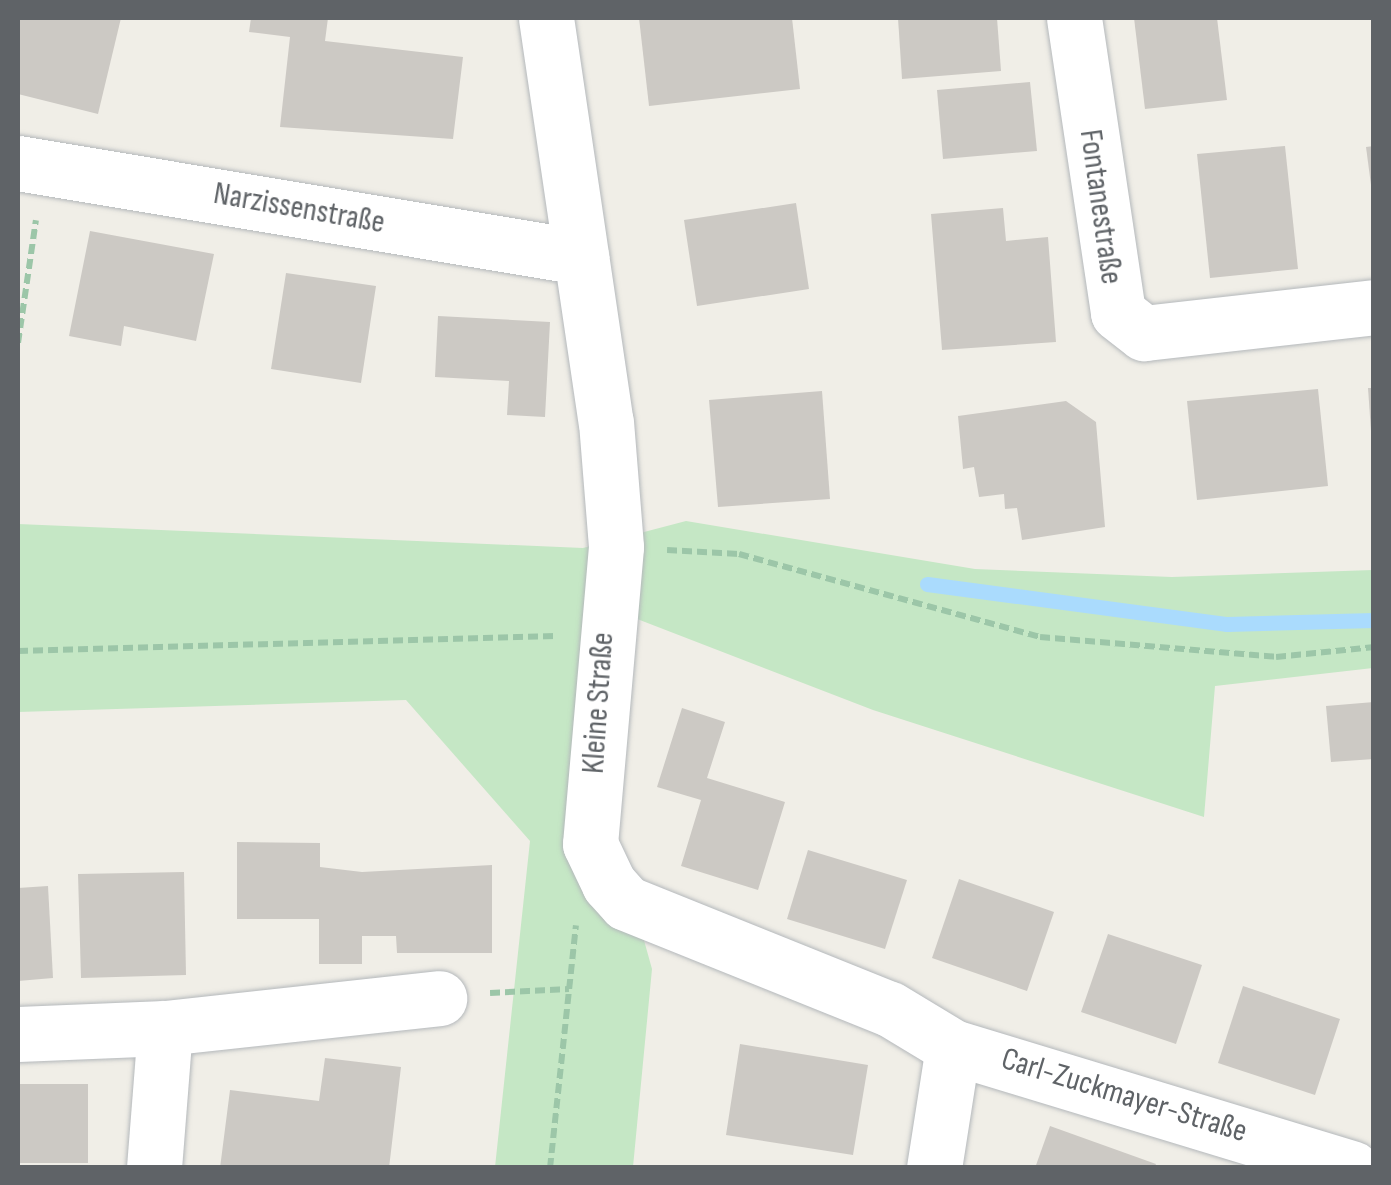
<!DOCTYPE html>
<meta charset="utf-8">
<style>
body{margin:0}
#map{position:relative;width:1391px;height:1185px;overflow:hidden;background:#f0eee7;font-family:"Sofia Sans Condensed",sans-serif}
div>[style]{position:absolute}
.green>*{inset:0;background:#c5e7c5}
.stream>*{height:15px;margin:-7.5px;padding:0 7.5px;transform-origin:7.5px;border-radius:7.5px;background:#aadbfd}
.building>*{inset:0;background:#ccc9c4}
.path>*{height:6px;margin-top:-3px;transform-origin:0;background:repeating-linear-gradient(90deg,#9cc6a8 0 10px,transparent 0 15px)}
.roads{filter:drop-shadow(0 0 2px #b4b8bb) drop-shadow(0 0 2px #b4b8bb)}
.minor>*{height:55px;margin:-27.5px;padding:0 27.5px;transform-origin:27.5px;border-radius:27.5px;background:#fff}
span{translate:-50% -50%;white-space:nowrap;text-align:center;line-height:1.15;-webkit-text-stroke:9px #fff;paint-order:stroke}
.street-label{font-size:32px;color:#5f6367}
.frame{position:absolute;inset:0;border:20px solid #5f6367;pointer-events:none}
</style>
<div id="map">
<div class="green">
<div style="clip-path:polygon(686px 521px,975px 569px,1172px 577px,1373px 570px,1373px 668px,1215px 686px,1204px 817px,873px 710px,632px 617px,617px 843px,652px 969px,633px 1167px,495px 1167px,530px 841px,406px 700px,18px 712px,18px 524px,583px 548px)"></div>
</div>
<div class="stream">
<div style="left:927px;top:584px;width:303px;rotate:7.6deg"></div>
<div style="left:1227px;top:624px;width:147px;rotate:-1.6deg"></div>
</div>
<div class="building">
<div style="clip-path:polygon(18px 18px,121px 18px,98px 114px,18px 94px)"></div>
<div style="clip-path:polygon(251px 18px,328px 18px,325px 41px,463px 57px,453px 139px,280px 127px,290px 37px,249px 32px)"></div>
<div style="clip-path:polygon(639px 18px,792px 18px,800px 89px,649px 106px)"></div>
<div style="clip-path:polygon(898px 18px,997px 18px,1001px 71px,902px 79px)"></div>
<div style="clip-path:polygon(1134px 18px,1217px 18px,1227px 100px,1145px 109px)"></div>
<div style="clip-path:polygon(1030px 82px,1037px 151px,943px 159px,937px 90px)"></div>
<div style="clip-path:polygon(1285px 146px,1298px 269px,1210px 278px,1197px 154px)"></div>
<div style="clip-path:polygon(1374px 146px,1374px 185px,1371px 185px,1366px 147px)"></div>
<div style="clip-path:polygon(796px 203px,809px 289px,697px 306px,684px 220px)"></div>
<div style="clip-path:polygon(1003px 208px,1006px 241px,1048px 237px,1056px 342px,942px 350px,931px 214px)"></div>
<div style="clip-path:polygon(90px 231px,214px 254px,196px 341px,124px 326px,121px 346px,69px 336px)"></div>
<div style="clip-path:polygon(286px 273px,376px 286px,361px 383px,271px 369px)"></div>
<div style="clip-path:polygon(438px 316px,550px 322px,545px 417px,507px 415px,509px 381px,435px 377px)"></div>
<div style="clip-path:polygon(1368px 388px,1374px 388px,1374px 431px,1371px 431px)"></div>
<div style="clip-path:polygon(1318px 389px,1328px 486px,1197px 500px,1187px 401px)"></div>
<div style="clip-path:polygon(822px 391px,830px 499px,718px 507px,709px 400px)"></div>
<div style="clip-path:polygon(1066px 401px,1096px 422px,1105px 527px,1022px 540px,1017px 508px,1005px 509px,1004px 494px,979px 497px,974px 467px,963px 469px,958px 416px)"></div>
<div style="clip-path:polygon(1374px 702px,1374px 759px,1331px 762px,1326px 706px)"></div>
<div style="clip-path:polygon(682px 708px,725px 722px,707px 778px,785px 802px,758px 890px,681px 866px,701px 800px,657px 787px)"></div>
<div style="clip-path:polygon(237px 842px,320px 843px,320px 867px,362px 872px,492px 865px,492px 953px,397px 953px,396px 936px,362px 936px,362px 964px,319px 964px,319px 919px,237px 919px)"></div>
<div style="clip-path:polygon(808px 850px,907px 880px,885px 949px,787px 919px)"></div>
<div style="clip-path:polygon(184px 872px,186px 975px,81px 978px,78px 874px)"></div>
<div style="clip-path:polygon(959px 879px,1054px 912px,1027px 991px,932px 958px)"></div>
<div style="clip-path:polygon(48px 886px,53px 978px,18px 981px,18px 888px)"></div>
<div style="clip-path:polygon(1108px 934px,1202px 965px,1176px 1044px,1081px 1012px)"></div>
<div style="clip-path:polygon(1243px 986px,1340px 1019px,1315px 1095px,1218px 1063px)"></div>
<div style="clip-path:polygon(740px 1044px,868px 1065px,853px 1155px,726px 1135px)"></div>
<div style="clip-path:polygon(325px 1058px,401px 1067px,389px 1168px,220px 1168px,230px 1090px,319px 1101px)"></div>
<div style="clip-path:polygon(18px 1084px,88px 1084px,88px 1163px,18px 1163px)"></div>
<div style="clip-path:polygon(1050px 1126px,1156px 1164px,1154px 1168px,1035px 1168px)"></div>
</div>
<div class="path">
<div style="left:18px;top:343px;width:124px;rotate:-81.7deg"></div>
<div style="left:667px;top:550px;width:72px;rotate:3.2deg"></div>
<div style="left:739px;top:554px;width:312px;rotate:15.4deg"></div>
<div style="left:1040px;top:637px;width:237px;rotate:4.8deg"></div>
<div style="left:1276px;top:657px;width:99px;rotate:-5.8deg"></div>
<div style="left:18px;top:651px;width:538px;rotate:-1.6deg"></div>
<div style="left:490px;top:993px;width:79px;rotate:-2.9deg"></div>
<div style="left:550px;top:1168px;width:244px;rotate:-83.9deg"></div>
</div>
<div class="roads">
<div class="minor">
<div style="left:546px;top:18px;width:408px;rotate:81.6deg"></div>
<div style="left:606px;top:422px;width:125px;rotate:85.4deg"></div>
<div style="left:616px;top:547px;width:298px;rotate:95deg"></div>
<div style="left:590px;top:844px;width:44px;rotate:64.6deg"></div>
<div style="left:609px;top:884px;width:25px;rotate:48deg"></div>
<div style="left:626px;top:903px;width:284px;rotate:21.9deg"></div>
<div style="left:890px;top:1009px;width:74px;rotate:31.1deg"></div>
<div style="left:953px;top:1047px;width:417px;rotate:16.9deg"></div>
<div style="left:1074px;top:18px;width:298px;rotate:81.5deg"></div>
<div style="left:1118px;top:313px;width:33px;rotate:38deg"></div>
<div style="left:1144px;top:333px;width:231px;rotate:-6.4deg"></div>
<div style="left:18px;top:163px;width:571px;rotate:9.48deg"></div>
<div style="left:165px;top:1028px;width:276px;rotate:-6.2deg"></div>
<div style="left:18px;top:1034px;width:147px;rotate:-2.3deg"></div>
<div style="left:165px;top:1028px;width:140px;rotate:94.5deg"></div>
<div style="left:934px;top:1168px;width:122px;rotate:-81.1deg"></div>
</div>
</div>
<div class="street-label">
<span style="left:1100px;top:207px;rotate:82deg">Fontanestraße</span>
<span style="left:299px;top:209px;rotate:10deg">Narzissenstraße</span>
<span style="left:599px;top:703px;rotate:-86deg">Kleine Straße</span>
<span style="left:1124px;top:1096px;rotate:17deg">Carl-Zuckmayer-Straße</span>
</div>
<div class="frame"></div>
</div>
